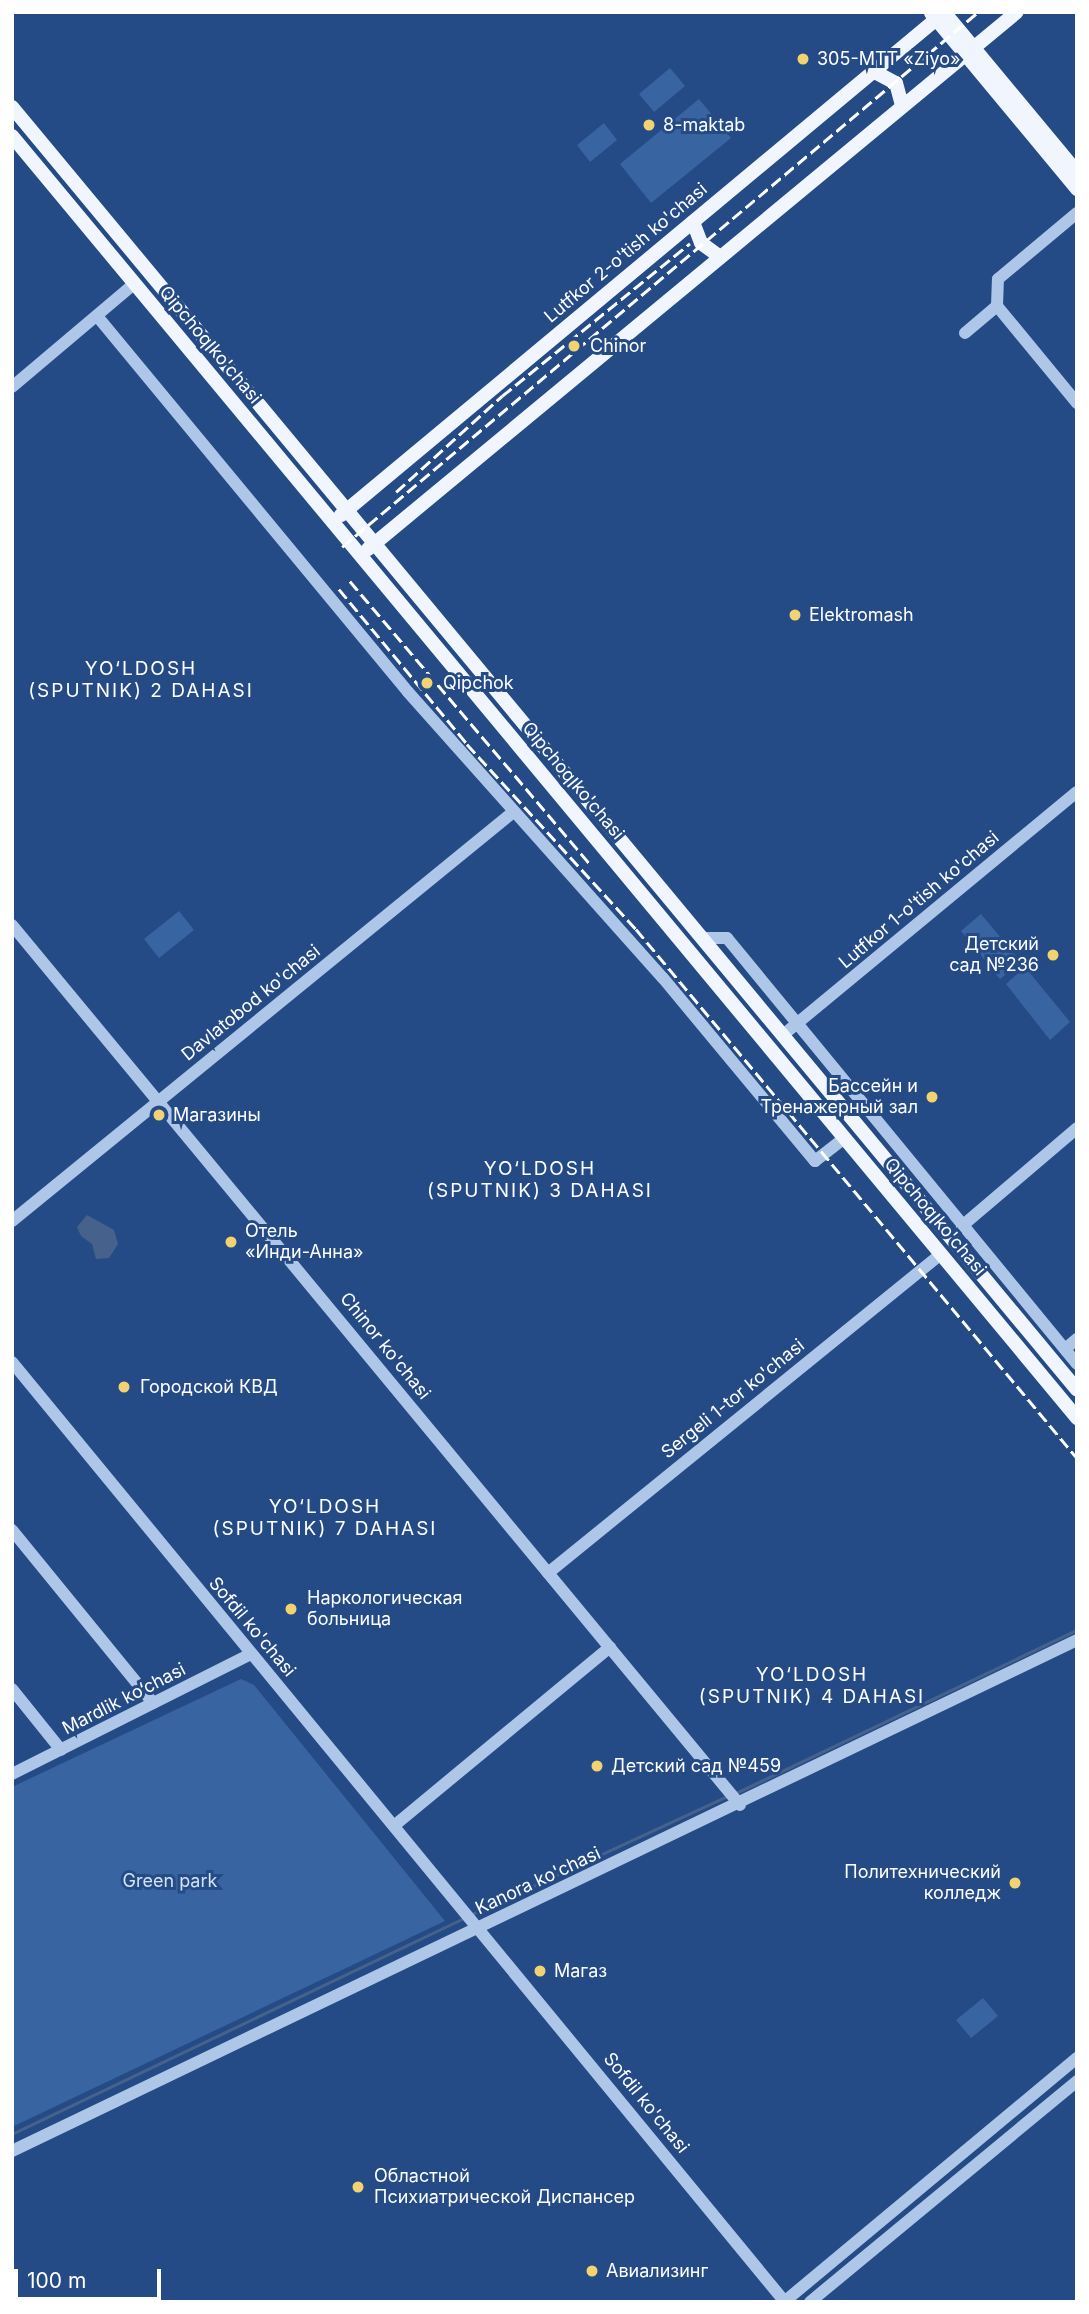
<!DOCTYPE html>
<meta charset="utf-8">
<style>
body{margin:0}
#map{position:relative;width:1089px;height:2314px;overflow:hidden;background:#244b85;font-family:Inter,sans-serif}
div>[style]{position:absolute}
.green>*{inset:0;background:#3964a2}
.water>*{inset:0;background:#46628c}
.stream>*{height:2.5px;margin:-1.25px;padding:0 1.25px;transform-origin:1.25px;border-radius:1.25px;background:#46628c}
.minor>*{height:12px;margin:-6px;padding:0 6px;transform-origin:6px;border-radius:6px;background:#aec7e8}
.major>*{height:14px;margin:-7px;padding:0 7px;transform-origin:7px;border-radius:7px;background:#f1f6fe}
.rail>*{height:2.5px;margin-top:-1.25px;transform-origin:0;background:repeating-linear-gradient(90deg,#fff 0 12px,transparent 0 17px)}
.dots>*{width:19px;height:19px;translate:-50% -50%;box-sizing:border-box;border:4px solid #244b85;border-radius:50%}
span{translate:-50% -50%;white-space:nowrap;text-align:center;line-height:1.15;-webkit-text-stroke:6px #244b85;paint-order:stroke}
.poi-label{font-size:18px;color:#fff}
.left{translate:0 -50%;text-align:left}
.right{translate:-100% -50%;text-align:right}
.street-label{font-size:18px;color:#fff}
.park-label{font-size:18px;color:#d2e1f6}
.neighbourhood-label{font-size:19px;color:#fff;letter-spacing:2px}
.frame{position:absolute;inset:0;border:14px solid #fff;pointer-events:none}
.scale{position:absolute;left:14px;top:2269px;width:147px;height:32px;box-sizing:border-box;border:4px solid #fff;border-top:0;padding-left:9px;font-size:21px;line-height:24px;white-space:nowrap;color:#fff;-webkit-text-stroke:5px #244b85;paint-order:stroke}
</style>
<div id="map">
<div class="green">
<div style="clip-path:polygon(670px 68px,685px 86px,654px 112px,639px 94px)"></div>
<div style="clip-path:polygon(699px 99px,731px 138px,651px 203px,620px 164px)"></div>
<div style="clip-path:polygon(604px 123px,617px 140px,590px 162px,577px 145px)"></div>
<div style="clip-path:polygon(179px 911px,194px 930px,159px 958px,144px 939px)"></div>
<div style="clip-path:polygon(981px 914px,1021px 962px,1000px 979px,961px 931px)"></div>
<div style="clip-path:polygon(1025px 967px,1070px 1022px,1050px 1040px,1006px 984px)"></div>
<div style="clip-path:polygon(241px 1679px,254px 1685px,445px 1921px,12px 2127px,12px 1787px)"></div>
<div style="clip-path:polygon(983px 1998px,998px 2016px,971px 2038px,956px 2020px)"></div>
</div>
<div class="water">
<div style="clip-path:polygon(87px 1215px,114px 1230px,118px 1244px,109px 1258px,96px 1259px,92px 1244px,81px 1236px,77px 1227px)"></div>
</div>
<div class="stream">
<div style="left:734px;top:1794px;width:380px;rotate:-25.6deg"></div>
<div style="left:470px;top:1915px;width:284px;rotate:-24.8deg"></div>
<div style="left:12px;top:2134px;width:501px;rotate:-25.54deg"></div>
</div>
<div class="minor">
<div style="left:997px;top:306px;width:126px;rotate:50.5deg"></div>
<div style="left:97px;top:316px;width:488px;rotate:50.4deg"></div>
<div style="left:408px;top:692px;width:383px;rotate:48.3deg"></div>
<div style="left:663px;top:978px;width:238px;rotate:50.3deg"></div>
<div style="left:815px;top:1161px;width:37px;rotate:-38deg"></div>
<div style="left:965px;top:333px;width:42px;rotate:-40.2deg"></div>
<div style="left:997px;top:306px;width:27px;rotate:-88deg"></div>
<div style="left:998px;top:279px;width:103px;rotate:-39.9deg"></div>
<div style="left:12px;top:387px;width:160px;rotate:-40.2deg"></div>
<div style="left:12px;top:925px;width:1142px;rotate:50.4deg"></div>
<div style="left:702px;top:938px;width:25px"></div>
<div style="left:727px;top:938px;width:551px;rotate:50.59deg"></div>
<div style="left:783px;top:1035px;width:381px;rotate:-39.6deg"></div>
<div style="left:12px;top:1221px;width:645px;rotate:-39.21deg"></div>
<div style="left:962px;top:1226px;width:151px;rotate:-40.4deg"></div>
<div style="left:1065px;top:1349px;width:16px;rotate:-40deg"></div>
<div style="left:12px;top:1362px;width:1217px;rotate:50.57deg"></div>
<div style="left:12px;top:1530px;width:223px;rotate:50.8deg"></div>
<div style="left:548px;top:1573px;width:506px;rotate:-39.07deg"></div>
<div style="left:12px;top:1689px;width:78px;rotate:51.2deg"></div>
<div style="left:12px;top:1774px;width:267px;rotate:-26.7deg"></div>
<div style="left:395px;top:1825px;width:279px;rotate:-39.6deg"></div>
<div style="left:12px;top:2151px;width:1181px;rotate:-25.63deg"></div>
<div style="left:784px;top:2302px;width:381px;rotate:-39.8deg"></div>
<div style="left:810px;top:2302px;width:347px;rotate:-39.6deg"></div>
</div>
<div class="major">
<div style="left:944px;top:12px;width:208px;rotate:50.3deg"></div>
<div style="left:931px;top:13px;width:229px;rotate:50.3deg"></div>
<div style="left:873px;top:71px;width:26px;rotate:28deg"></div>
<div style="left:896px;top:83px;width:24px;rotate:75deg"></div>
<div style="left:12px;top:107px;width:1667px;rotate:50.3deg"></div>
<div style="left:12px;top:136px;width:1667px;rotate:50.28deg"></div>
<div style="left:693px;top:222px;width:22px;rotate:69deg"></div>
<div style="left:701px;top:243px;width:24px;rotate:36deg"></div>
<div style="left:341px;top:515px;width:786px;rotate:-39.79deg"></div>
<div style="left:368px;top:549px;width:842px;rotate:-39.61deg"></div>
</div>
<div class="rail">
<div style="left:396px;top:492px;width:143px;rotate:-42.2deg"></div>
<div style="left:502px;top:396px;width:242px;rotate:-39.1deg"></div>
<div style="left:342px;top:547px;width:831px;rotate:-40.07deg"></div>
<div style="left:350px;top:581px;width:371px;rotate:49.7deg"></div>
<div style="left:339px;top:589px;width:201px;rotate:50.4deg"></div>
<div style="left:467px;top:744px;width:251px;rotate:47.6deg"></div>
<div style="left:636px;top:929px;width:689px;rotate:50.18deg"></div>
</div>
<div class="dots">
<div style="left:803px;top:59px;background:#f3d272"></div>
<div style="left:649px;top:125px;background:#f3d272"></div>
<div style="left:574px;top:346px;background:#f3d272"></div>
<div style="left:795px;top:615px;background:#f3d272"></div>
<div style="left:427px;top:683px;background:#f3d272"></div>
<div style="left:1053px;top:955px;background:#f3d272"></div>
<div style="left:932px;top:1097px;background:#f3d272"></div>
<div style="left:159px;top:1115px;background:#f3d272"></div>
<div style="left:231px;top:1242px;background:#f3d272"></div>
<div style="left:124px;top:1387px;background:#f3d272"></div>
<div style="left:291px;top:1609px;background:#f3d272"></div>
<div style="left:597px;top:1766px;background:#f3d272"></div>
<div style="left:1015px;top:1883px;background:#f3d272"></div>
<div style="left:540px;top:1971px;background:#f3d272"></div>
<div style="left:358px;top:2187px;background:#f3d272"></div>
<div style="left:592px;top:2271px;background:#f3d272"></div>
</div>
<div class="poi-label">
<span class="left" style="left:817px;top:59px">305-MTT «Ziyo»</span>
<span class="left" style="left:663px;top:125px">8-maktab</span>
<span class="left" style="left:590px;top:346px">Chinor</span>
<span class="left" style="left:809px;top:615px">Elektromash</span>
<span class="left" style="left:443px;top:683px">Qipchok</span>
<span class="right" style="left:1039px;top:955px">Детский<br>сад №236</span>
<span class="right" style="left:918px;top:1097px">Бассейн и<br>Тренажерный зал</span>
<span class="left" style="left:173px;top:1115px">Магазины</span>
<span class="left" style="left:245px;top:1242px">Отель<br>«Инди-Анна»</span>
<span class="left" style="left:140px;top:1387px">Городской КВД</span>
<span class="left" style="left:307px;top:1609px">Наркологическая<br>больница</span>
<span class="left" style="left:611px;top:1766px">Детский сад №459</span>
<span class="right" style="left:1001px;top:1883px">Политехнический<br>колледж</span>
<span class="left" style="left:554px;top:1971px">Магаз</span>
<span class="left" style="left:374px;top:2187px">Областной<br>Психиатрической Диспансер</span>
<span class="left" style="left:606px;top:2271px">Авиализинг</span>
</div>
<div class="street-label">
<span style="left:626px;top:253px;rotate:-40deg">Lutfkor 2-o'tish ko'chasi</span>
<span style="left:210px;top:345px;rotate:50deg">Qipchoq ko'chasi</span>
<span style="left:573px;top:781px;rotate:50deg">Qipchoq ko'chasi</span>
<span style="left:919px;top:900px;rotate:-40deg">Lutfkor 1-o'tish ko'chasi</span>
<span style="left:251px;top:1003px;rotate:-39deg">Davlatobod ko'chasi</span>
<span style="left:935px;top:1217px;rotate:50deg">Qipchoq ko'chasi</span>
<span style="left:385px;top:1346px;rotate:51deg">Chinor ko'chasi</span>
<span style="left:733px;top:1399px;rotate:-39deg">Sergeli 1-tor ko'chasi</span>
<span style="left:252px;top:1627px;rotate:50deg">Sofdil ko'chasi</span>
<span style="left:124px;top:1699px;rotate:-27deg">Mardlik ko‘chasi</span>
<span style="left:538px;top:1881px;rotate:-25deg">Kanora ko'chasi</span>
<span style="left:646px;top:2103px;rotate:51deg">Sofdil ko'chasi</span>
</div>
<div class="park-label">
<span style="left:170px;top:1881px">Green park</span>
</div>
<div class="neighbourhood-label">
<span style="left:141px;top:680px">YO‘LDOSH<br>(SPUTNIK) 2 DAHASI</span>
<span style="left:540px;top:1180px">YO‘LDOSH<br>(SPUTNIK) 3 DAHASI</span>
<span style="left:325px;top:1518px">YO‘LDOSH<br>(SPUTNIK) 7 DAHASI</span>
<span style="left:812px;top:1686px">YO‘LDOSH<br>(SPUTNIK) 4 DAHASI</span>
</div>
<div class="frame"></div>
<div class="scale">100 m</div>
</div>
